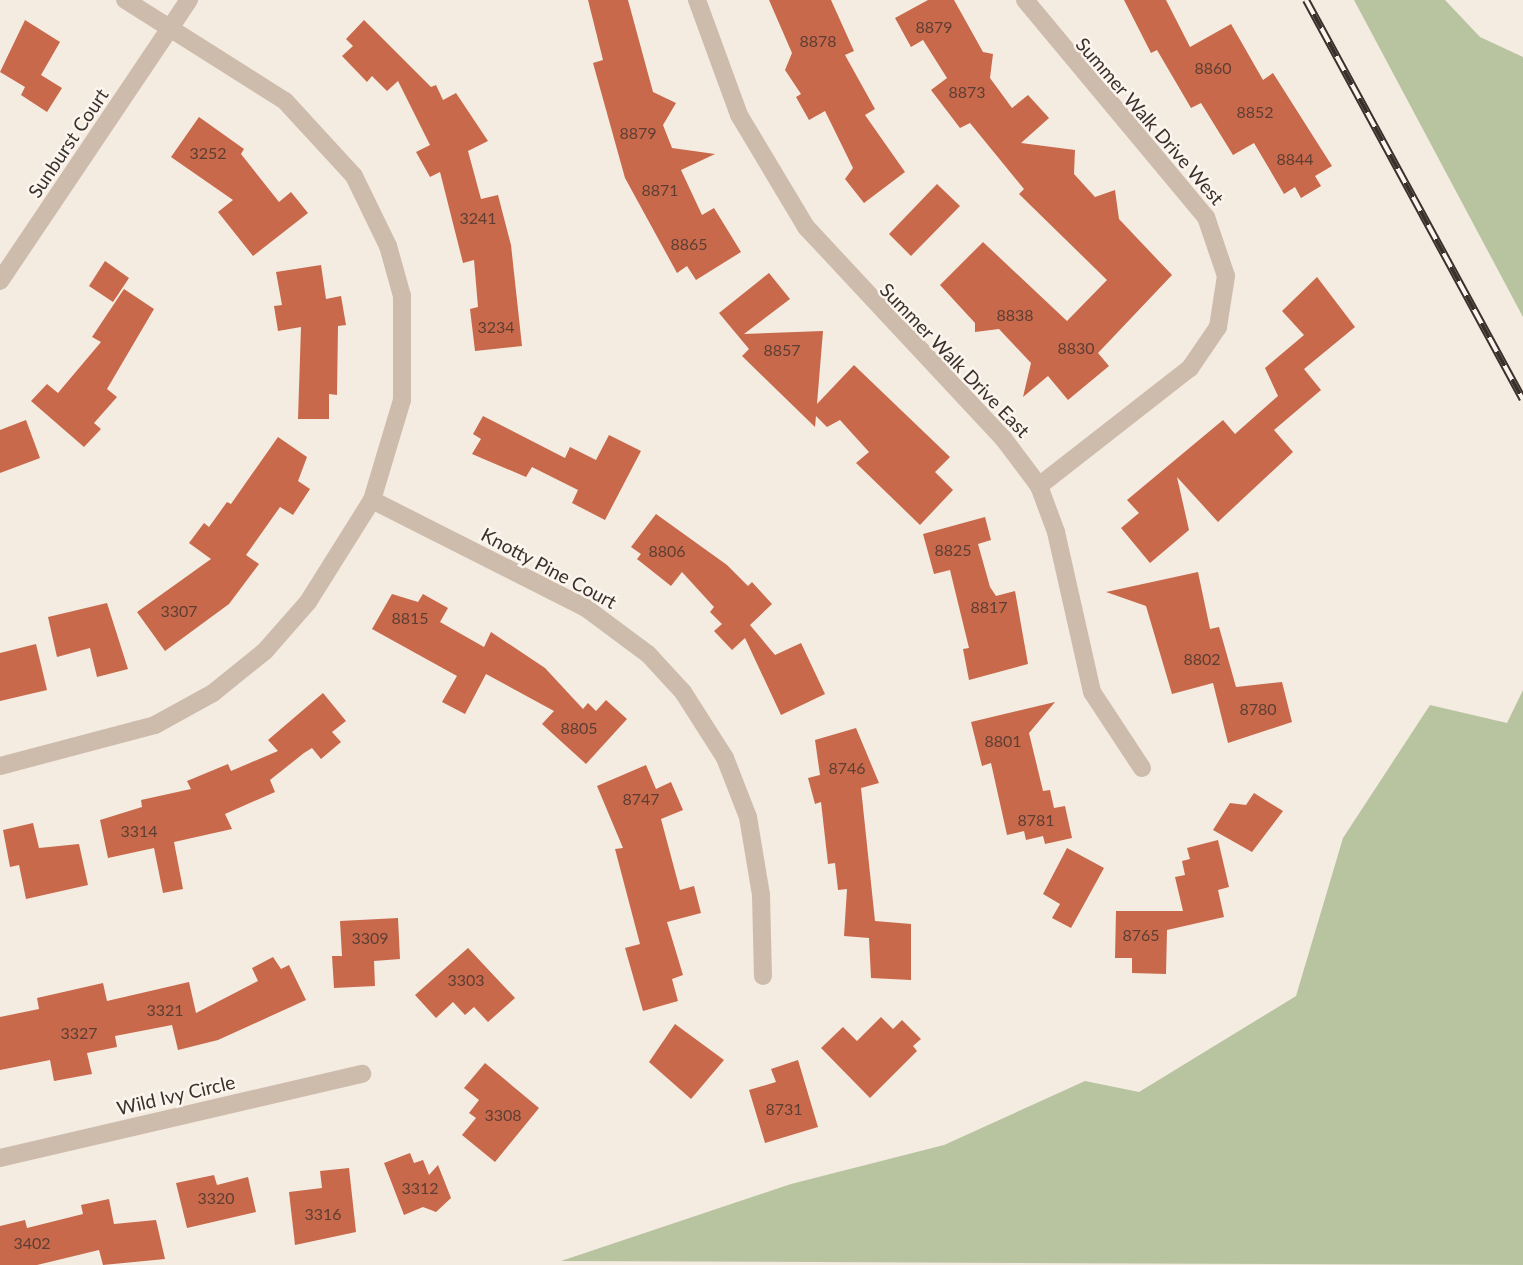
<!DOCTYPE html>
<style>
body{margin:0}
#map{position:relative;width:1523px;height:1265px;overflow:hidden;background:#f4ebe1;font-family:Lato,sans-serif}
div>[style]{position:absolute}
.green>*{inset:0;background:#b8c4a0}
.building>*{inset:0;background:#c8694b}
.street>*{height:18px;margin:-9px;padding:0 9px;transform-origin:9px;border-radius:9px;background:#cdbbac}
.rail>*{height:8px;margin-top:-4px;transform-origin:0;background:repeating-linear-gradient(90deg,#fbf5ee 0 16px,#3b302b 0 32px);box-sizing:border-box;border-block:2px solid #3b302b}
span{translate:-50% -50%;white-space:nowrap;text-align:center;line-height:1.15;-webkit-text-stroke:5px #fbf5ee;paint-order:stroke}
.number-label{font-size:16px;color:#5e3e33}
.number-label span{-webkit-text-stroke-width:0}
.street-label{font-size:19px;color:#3b302b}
</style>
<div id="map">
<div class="green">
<div style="clip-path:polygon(1354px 0,1445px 0,1480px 37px,1523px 57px,1523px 317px)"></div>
<div style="clip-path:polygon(1523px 690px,1523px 1265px,561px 1261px,791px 1184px,944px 1145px,1085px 1081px,1139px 1092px,1296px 996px,1343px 838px,1430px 705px,1507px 723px)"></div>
</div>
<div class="building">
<div style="clip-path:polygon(588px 0,628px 0,653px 92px,676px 103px,663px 125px,672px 148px,715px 154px,681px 170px,702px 215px,714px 208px,741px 252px,696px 280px,687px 266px,677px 273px,625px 178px,593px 63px,603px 60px)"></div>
<div style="clip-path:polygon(769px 0,831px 0,854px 51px,845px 55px,875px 109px,865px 115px,905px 172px,864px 203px,845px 179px,853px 168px,825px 111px,809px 120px,796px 97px,801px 94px,785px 70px,792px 53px)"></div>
<div style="clip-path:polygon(928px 0,954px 0,983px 52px,993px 54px,990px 78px,1012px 108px,1028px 95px,1049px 118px,1021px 143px,1075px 150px,1074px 174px,1095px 197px,1115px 190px,1119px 219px,1172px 275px,1098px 353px,1109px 366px,1068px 400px,1048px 376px,1023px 397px,1031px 363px,999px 329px,975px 332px,975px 323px,940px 285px,983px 242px,1067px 321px,1107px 280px,1019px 194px,1024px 189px,970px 123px,960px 128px,931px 90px,947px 78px,923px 40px,911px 47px,895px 18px)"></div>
<div style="clip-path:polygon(1124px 0,1166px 0,1190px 47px,1231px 24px,1263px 80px,1273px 73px,1332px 166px,1315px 176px,1321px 186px,1301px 198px,1295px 187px,1284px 194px,1254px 143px,1233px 155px,1201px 103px,1191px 108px,1157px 50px,1151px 53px)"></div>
<div style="clip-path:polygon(25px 20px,60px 42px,41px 75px,62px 88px,47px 112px,21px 95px,25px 87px,0 72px)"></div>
<div style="clip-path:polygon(364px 20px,431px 87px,436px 85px,443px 100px,456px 93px,488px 141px,468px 151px,481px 199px,498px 195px,511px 245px,522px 346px,475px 351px,470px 309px,478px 307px,474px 260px,463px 263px,440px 172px,430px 177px,416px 152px,430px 145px,398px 81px,387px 91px,372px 76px,367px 82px,342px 56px,353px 46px,346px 39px)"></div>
<div style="clip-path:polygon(199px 117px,244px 149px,241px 154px,279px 202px,291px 192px,308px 213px,253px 256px,218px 212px,233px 200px,171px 157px)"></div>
<div style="clip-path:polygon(937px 184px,960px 206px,911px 256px,889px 234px)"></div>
<div style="clip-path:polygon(105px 261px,129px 278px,113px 302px,89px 286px)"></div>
<div style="clip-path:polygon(321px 265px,326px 299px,341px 296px,346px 325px,338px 326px,337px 395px,329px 394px,329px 419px,298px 419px,301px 327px,278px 331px,274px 306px,282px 305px,276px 272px)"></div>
<div style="clip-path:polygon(769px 273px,790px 299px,744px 334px,823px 331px,817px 404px,854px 365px,950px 457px,935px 472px,953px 490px,920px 525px,856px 463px,869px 452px,840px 420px,827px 427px,816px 416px,815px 427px,742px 356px,749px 349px,719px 313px)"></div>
<div style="clip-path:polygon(1317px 277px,1355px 327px,1304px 369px,1321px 390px,1274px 430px,1293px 452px,1218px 522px,1177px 477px,1189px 530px,1150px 563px,1121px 528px,1139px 513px,1127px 500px,1223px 420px,1235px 434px,1278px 396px,1265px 368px,1304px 335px,1282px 311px)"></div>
<div style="clip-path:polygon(124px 289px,154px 309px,107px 389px,117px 397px,94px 423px,101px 429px,84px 447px,31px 401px,47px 384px,58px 393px,101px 342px,92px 337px)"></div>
<div style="clip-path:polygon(483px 416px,565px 458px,570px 447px,596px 460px,609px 435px,641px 451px,605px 520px,572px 503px,578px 490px,532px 467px,526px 477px,472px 454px,481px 439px,473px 434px)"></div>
<div style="clip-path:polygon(26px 420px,40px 458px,0 473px,0 430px)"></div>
<div style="clip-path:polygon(278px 437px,307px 457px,298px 481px,310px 489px,293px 515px,280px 507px,246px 555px,259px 564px,229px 604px,165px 651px,137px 612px,211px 559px,189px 543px,204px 523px,209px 527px,227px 502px,231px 504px)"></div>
<div style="clip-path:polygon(656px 514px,727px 565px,748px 586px,752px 582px,772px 604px,750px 625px,775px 655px,801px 643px,825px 694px,781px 715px,745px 638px,732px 650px,714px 631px,722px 624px,710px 612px,714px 607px,682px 572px,671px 586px,637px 559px,641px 554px,631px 547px)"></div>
<div style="clip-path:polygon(985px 517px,991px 540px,978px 544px,990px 587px,996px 596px,1015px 591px,1028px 664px,969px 680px,963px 649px,969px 648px,950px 570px,934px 574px,923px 534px)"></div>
<div style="clip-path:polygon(1198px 572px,1210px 629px,1219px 627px,1236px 687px,1282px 682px,1292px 722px,1228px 743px,1213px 683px,1172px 694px,1146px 606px,1106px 592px)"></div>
<div style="clip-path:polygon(392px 594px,418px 602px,423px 594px,448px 608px,440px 622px,484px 647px,491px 632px,545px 668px,583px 709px,588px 703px,596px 711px,606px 700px,627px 719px,586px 764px,542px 724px,554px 711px,486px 674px,465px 714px,442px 702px,457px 676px,372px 629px)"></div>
<div style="clip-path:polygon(107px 603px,128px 669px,97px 677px,90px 648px,57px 657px,48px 617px)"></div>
<div style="clip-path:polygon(36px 644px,47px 690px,0 701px,0 653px)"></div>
<div style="clip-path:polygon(323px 693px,346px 721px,332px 732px,341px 742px,321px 759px,312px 748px,304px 753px,270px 780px,275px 792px,225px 814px,232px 829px,174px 842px,183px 889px,163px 893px,154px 848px,108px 858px,100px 820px,142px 807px,141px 800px,191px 789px,187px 781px,228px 764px,231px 771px,278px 751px,268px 740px)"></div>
<div style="clip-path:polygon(1055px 702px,1029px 733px,1043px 791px,1050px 790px,1054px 808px,1065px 806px,1072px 838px,1045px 844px,1043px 836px,1026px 840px,1024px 831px,1007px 835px,991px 763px,982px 766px,971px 722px)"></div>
<div style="clip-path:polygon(856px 728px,879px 783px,861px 788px,875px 921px,911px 924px,911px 980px,871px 978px,869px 938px,844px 936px,847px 889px,838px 890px,835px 863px,828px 864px,821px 802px,815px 804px,808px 778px,820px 775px,815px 740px)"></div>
<div style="clip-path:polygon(646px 765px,656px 789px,671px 782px,683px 810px,661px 819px,680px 890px,694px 886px,701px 913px,667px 922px,683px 975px,672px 979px,678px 1001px,643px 1011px,625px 948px,640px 944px,615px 849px,623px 848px,597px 786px)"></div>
<div style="clip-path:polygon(1254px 793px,1283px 811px,1252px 852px,1213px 830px,1230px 803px,1246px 805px)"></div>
<div style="clip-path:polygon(33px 823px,39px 848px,79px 844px,88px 885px,26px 899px,19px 865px,10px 867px,3px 830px)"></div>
<div style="clip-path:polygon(1218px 840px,1229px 887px,1218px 890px,1224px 917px,1167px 930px,1166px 974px,1132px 973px,1132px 958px,1115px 958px,1116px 911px,1183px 911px,1175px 877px,1185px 875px,1182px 861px,1190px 859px,1187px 848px)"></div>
<div style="clip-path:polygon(1067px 848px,1104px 868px,1071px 928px,1052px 918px,1060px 904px,1043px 894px)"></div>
<div style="clip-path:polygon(398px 918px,400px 959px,374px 961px,375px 986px,334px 988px,332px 956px,342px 956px,340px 921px)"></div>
<div style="clip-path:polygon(468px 948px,515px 998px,488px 1022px,474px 1007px,465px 1015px,453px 1002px,436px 1018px,415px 995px)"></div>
<div style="clip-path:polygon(273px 957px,281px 969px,289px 965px,306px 1000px,218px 1040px,178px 1050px,172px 1025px,115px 1036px,117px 1047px,87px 1053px,92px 1074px,54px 1081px,50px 1060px,0 1070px,0 1017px,39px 1009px,37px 998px,103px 983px,107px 1001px,189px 982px,196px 1013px,258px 981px,252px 968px)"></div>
<div style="clip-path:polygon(881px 1017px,893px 1029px,902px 1020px,921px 1039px,913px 1046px,917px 1051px,870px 1098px,821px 1048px,843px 1027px,857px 1041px)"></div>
<div style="clip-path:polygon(675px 1024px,724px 1060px,691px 1099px,649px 1062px)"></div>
<div style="clip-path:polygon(798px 1060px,818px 1127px,765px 1143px,749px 1090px,776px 1082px,771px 1069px)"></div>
<div style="clip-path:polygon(485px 1063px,539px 1108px,495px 1162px,462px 1135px,476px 1118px,469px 1113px,479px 1100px,464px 1088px)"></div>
<div style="clip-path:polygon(410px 1153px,414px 1163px,423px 1160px,429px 1175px,438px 1165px,451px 1198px,436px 1212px,423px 1207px,404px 1215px,384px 1163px)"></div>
<div style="clip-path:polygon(349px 1168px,356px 1232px,295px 1245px,289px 1192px,322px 1188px,320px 1171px)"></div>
<div style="clip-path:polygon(214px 1175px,217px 1185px,248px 1177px,256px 1212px,187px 1228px,176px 1183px)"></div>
<div style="clip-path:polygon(109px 1199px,114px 1224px,156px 1220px,165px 1259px,103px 1265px,99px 1250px,37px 1265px,0 1265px,0 1226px,25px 1220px,27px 1228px,83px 1214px,81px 1205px)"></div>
</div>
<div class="street">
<div style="left:697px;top:0;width:122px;rotate:69.9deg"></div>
<div style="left:739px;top:115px;width:131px;rotate:59.1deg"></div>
<div style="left:806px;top:227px;width:289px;rotate:47deg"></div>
<div style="left:1003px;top:438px;width:60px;rotate:53.1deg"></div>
<div style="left:1039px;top:486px;width:49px;rotate:69.7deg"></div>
<div style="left:1056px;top:532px;width:164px;rotate:77.3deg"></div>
<div style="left:1092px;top:692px;width:91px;rotate:56.7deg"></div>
<div style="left:1025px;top:0;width:283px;rotate:50.2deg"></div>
<div style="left:1206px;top:217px;width:62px;rotate:71.3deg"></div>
<div style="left:1226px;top:276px;width:52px;rotate:98.9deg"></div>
<div style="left:1218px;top:327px;width:50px;rotate:124.3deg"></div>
<div style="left:1190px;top:368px;width:192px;rotate:142deg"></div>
<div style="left:0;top:281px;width:339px;rotate:-56.1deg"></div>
<div style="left:372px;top:500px;width:240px;rotate:26.8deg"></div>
<div style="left:586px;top:608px;width:77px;rotate:36.6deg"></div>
<div style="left:648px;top:654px;width:52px;rotate:47.4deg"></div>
<div style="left:683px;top:692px;width:78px;rotate:57.5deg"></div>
<div style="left:725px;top:758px;width:63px;rotate:68.7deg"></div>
<div style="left:748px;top:817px;width:79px;rotate:80.5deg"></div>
<div style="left:761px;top:895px;width:81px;rotate:88.6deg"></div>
<div style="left:0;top:766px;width:160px;rotate:-14.8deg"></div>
<div style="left:155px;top:725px;width:66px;rotate:-28.9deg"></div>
<div style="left:213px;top:693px;width:67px;rotate:-38.9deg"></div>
<div style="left:265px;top:651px;width:65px;rotate:-48.7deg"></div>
<div style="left:308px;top:602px;width:120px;rotate:-57.9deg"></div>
<div style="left:372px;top:500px;width:104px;rotate:-73.3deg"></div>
<div style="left:402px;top:400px;width:104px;rotate:-90deg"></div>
<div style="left:402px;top:296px;width:52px;rotate:-105.6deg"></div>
<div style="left:388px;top:246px;width:78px;rotate:-115.9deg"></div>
<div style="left:354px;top:176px;width:102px;rotate:-132.6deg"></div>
<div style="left:285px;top:101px;width:189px;rotate:-147.7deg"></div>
<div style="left:0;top:1158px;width:372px;rotate:-13.1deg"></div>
</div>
<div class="rail">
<div style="left:1306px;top:0;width:454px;rotate:61.5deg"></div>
</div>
<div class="number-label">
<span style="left:934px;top:27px">8879</span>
<span style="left:818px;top:41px">8878</span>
<span style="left:1213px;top:68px">8860</span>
<span style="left:967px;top:92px">8873</span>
<span style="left:1255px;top:112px">8852</span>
<span style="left:638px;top:133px">8879</span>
<span style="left:208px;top:153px">3252</span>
<span style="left:1295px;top:159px">8844</span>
<span style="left:660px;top:190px">8871</span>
<span style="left:478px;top:218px">3241</span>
<span style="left:689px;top:244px">8865</span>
<span style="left:1015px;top:315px">8838</span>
<span style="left:496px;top:327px">3234</span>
<span style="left:1076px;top:348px">8830</span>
<span style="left:782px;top:350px">8857</span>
<span style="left:953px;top:550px">8825</span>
<span style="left:667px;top:551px">8806</span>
<span style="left:989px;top:607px">8817</span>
<span style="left:179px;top:611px">3307</span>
<span style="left:410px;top:618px">8815</span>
<span style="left:1202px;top:659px">8802</span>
<span style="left:1258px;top:709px">8780</span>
<span style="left:579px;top:728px">8805</span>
<span style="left:1003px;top:741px">8801</span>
<span style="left:847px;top:768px">8746</span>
<span style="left:641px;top:799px">8747</span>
<span style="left:1036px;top:820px">8781</span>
<span style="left:139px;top:831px">3314</span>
<span style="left:1141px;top:935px">8765</span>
<span style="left:370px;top:938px">3309</span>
<span style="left:466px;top:980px">3303</span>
<span style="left:165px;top:1010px">3321</span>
<span style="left:79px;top:1033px">3327</span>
<span style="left:784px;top:1109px">8731</span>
<span style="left:503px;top:1115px">3308</span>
<span style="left:420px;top:1188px">3312</span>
<span style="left:216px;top:1198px">3320</span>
<span style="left:323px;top:1214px">3316</span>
<span style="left:32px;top:1243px">3402</span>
</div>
<div class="street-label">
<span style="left:1150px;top:121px;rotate:49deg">Summer Walk Drive West</span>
<span style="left:68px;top:143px;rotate:-56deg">Sunburst Court</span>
<span style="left:955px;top:360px;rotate:46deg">Summer Walk Drive East</span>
<span style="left:549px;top:568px;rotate:28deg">Knotty Pine Court</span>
<span style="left:176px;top:1095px;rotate:-13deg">Wild Ivy Circle</span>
</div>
</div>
